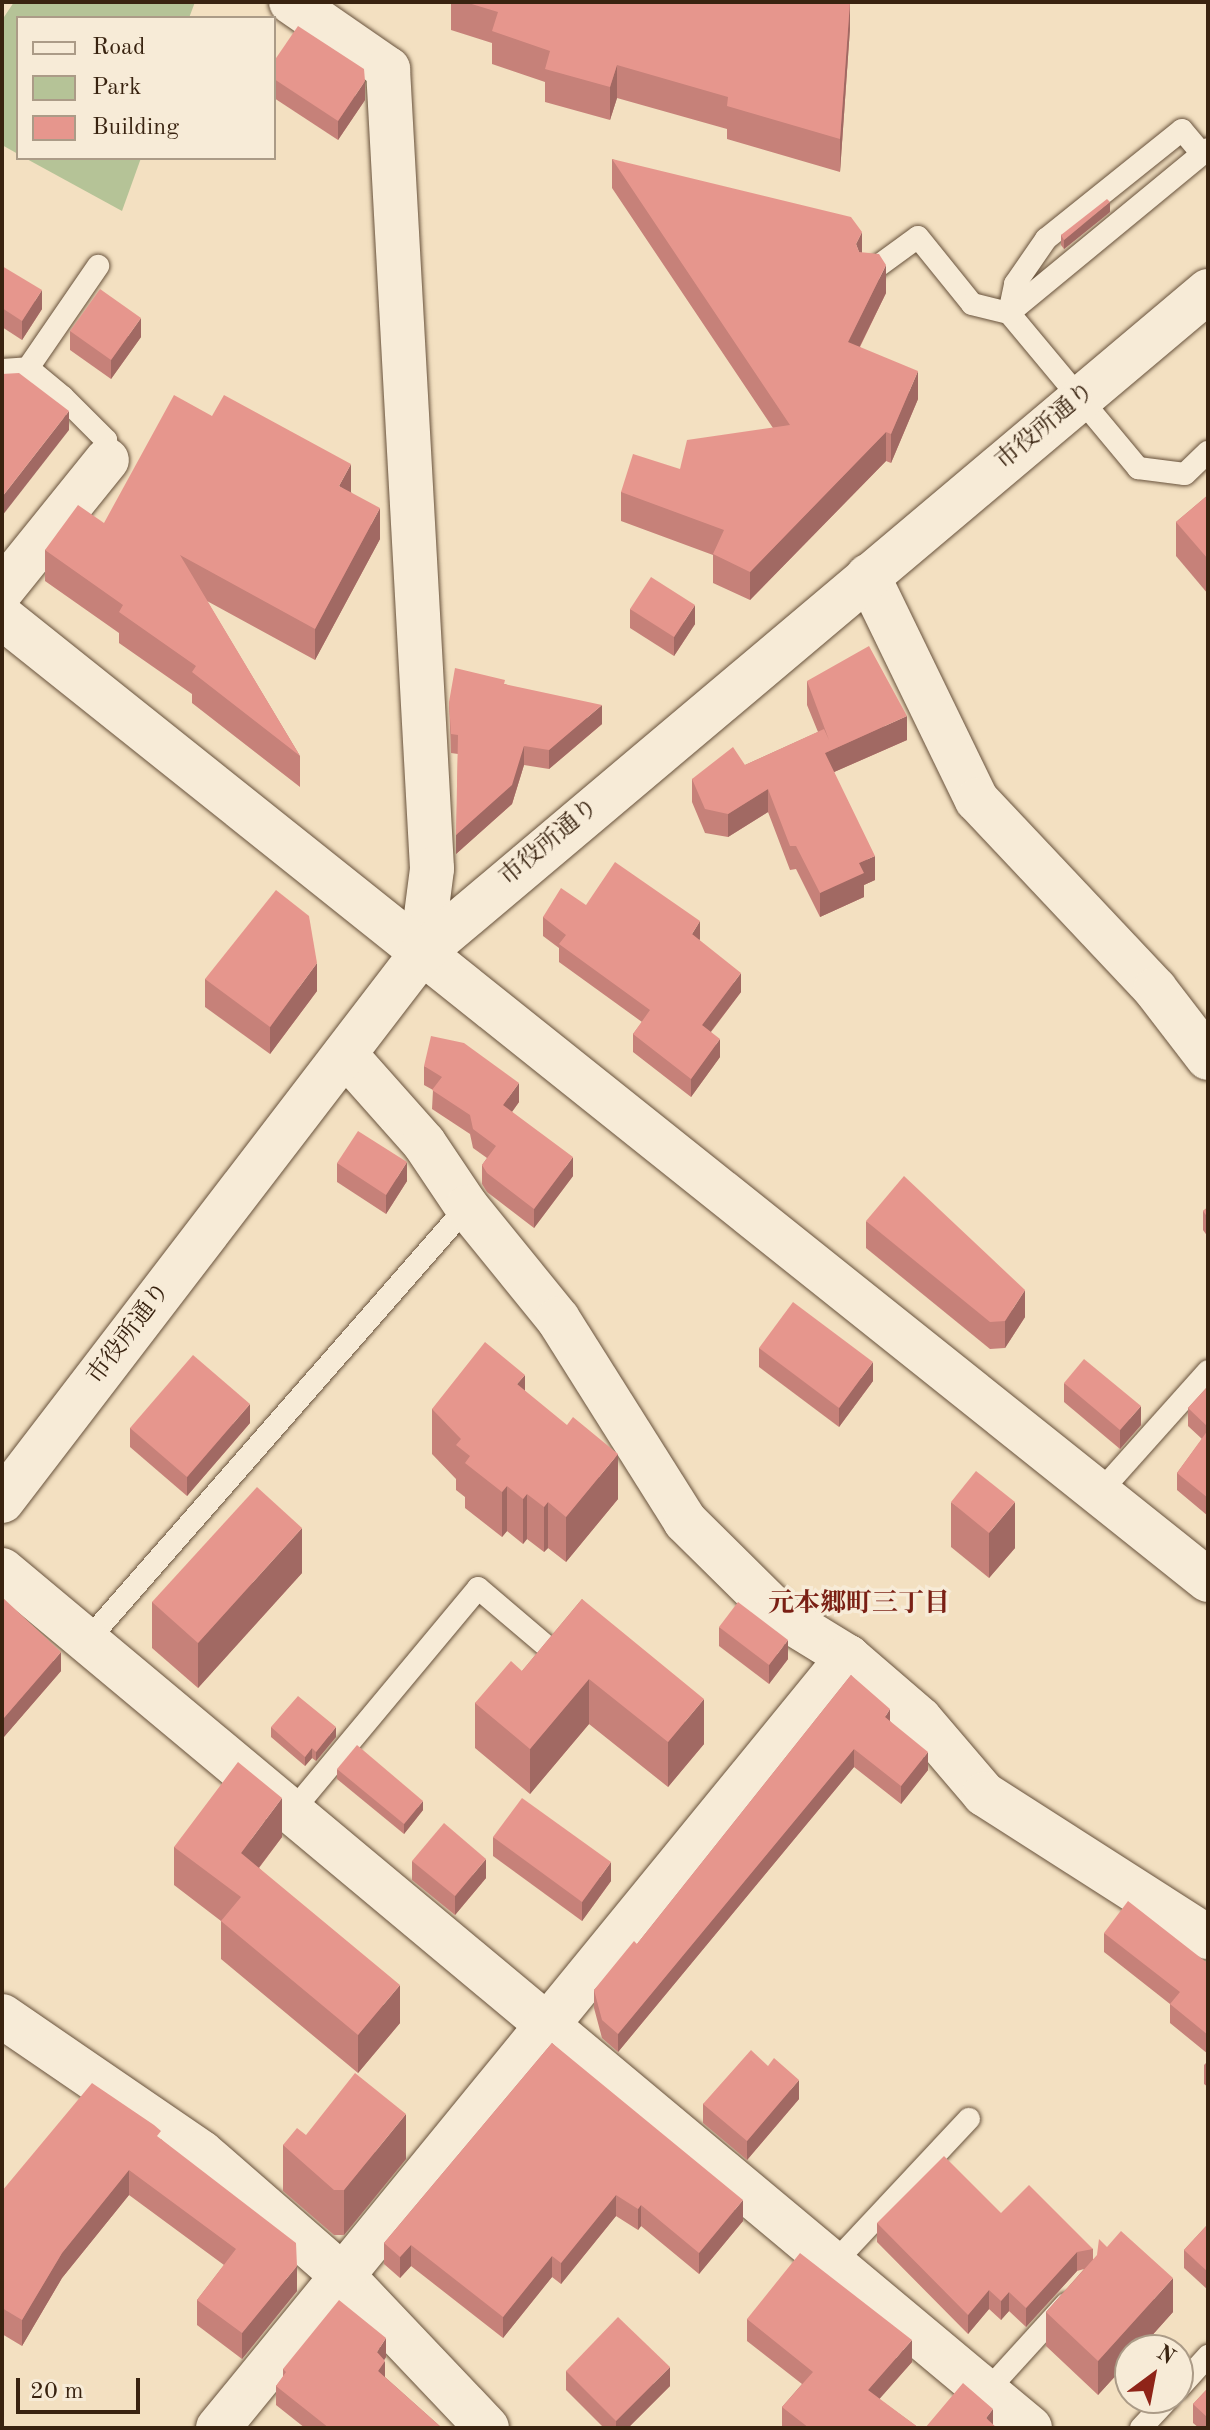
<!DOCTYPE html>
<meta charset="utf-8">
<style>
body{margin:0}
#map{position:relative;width:1210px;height:2430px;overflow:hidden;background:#f3e0c1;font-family:"Old Standard TT","Noto Serif JP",serif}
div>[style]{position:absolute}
.green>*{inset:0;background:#b5c397}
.roads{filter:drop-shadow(0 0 2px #68523c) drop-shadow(0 0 2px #68523c)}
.lane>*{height:22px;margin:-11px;padding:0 11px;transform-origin:11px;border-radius:11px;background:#f7ebd7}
.street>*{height:44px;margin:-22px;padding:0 22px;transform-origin:22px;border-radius:22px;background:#f7ebd7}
.secondary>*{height:44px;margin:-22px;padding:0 22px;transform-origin:22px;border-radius:22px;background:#f7ebd7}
.wall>*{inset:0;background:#c68179}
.shaded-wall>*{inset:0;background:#a16963}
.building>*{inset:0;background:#e6968d}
span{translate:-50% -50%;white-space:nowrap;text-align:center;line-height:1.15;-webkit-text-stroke:7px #f7ebd7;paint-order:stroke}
.street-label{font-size:24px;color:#392310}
.neighbourhood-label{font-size:26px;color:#7a1f14;font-weight:700}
.frame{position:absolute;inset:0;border:4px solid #392310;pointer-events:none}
.legend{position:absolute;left:16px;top:16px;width:260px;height:144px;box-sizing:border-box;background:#f7ebd7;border:2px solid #ab9b87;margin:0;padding:10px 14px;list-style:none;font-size:24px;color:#392310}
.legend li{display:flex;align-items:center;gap:16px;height:40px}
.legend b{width:40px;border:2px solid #ab9b87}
.north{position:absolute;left:1114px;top:2334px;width:80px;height:80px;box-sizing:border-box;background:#f7ebd7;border:2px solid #ab9b87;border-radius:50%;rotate:32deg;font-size:22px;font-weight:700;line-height:32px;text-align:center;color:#392310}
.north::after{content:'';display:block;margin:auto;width:28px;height:36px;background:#8f2418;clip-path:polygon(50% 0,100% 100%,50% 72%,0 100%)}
.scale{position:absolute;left:16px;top:2378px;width:124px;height:36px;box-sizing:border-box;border:4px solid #392310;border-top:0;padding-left:10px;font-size:24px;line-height:28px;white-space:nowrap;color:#392310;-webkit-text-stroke:6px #f7ebd7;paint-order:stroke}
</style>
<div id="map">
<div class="green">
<div style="clip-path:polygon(14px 2px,195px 2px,189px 18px,18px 18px,18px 154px,2px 145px,2px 20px)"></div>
<div style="clip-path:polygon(25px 158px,141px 158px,122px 211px)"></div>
</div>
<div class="roads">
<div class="lane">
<div style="left:870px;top:272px;width:59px;rotate:-36.1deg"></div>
<div style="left:918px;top:237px;width:86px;rotate:51.1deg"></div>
<div style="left:972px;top:304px;width:38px;rotate:14deg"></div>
<div style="left:1009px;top:313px;width:202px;rotate:50.2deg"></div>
<div style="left:1138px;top:468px;width:47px;rotate:7.3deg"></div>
<div style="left:1185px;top:474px;width:32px;rotate:-44deg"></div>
<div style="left:1009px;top:313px;width:30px;rotate:-78deg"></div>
<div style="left:1015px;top:284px;width:55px;rotate:-55.4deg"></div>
<div style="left:1046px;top:239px;width:174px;rotate:-38.7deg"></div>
<div style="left:1182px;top:130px;width:31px;rotate:50deg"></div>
<div style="left:1009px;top:313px;width:258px;rotate:-39.5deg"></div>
<div style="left:28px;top:368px;width:124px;rotate:-55.5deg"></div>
<div style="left:2px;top:370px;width:26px;rotate:-4deg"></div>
<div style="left:28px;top:368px;width:45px;rotate:39.6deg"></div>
<div style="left:63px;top:397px;width:61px;rotate:45deg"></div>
<div style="left:106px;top:440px;width:20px;rotate:87deg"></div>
<div style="left:1100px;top:1492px;width:162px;rotate:-48.2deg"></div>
<div style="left:86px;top:1642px;width:578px;rotate:-48.79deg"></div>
<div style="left:290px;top:1814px;width:294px;rotate:-50.2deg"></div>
<div style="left:478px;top:1588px;width:87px;rotate:40.3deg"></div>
<div style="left:835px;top:2262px;width:196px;rotate:-46.9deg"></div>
<div style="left:1178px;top:2389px;width:45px;rotate:-47.7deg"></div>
<div style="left:986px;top:2392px;width:119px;rotate:-47.7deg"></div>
<div style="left:1141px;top:2428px;width:41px;rotate:-47deg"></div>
</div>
<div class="street">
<div style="left:291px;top:2px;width:118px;rotate:34.6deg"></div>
<div style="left:388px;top:69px;width:801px;rotate:86.85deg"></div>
<div style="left:432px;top:869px;width:86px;rotate:97.4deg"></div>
<div style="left:868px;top:576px;width:249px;rotate:64.1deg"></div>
<div style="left:977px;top:800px;width:260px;rotate:46.7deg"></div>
<div style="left:1155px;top:989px;width:87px;rotate:52.5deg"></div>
<div style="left:2px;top:590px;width:167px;rotate:-51.1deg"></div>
<div style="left:345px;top:1054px;width:119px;rotate:48.4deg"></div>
<div style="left:424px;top:1143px;width:77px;rotate:56.1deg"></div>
<div style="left:467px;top:1207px;width:144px;rotate:50.9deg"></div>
<div style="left:558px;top:1319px;width:239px;rotate:57.8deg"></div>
<div style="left:685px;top:1521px;width:135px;rotate:44.7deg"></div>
<div style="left:781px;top:1616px;width:79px;rotate:31.5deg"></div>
<div style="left:848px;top:1657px;width:95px;rotate:40.7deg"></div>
<div style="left:920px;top:1719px;width:99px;rotate:49.5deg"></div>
<div style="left:984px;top:1794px;width:266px;rotate:32.6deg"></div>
<div style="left:2px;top:1570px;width:1339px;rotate:39.85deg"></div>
<div style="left:2px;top:2016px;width:242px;rotate:34.4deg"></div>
<div style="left:202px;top:2153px;width:187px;rotate:41.1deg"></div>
<div style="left:343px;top:2276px;width:209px;rotate:46.5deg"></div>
<div style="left:218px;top:2428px;width:996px;rotate:-50.75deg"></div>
</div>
<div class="secondary">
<div style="left:2px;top:617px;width:1543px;rotate:38.61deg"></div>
<div style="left:2px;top:1501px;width:689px;rotate:-52.55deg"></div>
<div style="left:421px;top:954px;width:1029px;rotate:-40.11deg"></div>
</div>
</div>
<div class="wall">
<div style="clip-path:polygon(451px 2px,850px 2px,850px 28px,840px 172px,727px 139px,727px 129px,617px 98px,610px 120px,545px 102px,545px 82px,492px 64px,492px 43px,451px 30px)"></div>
<div style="clip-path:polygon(274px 61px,365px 100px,338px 140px,274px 98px)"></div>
<div style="clip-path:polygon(612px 159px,862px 253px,886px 293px,860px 347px,918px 399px,891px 463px,886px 461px,750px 600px,713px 583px,713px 555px,621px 521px,621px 492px,680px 469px,773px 428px,612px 188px)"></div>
<div style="clip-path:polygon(1110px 212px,1064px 249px,1061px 245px,1061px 235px)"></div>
<div style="clip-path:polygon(2px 266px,42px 309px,22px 340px,2px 327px)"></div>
<div style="clip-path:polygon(70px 331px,141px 337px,111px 379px,70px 350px)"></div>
<div style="clip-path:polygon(351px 492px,380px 539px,315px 660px,207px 601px,300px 756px,300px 787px,192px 703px,192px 694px,119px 643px,119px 633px,45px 581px,45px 550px,104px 523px)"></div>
<div style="clip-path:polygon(1208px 495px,1208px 594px,1176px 556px,1176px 522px)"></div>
<div style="clip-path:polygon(630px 609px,695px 624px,674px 656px,630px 628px)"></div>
<div style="clip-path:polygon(807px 681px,907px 740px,834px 772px,875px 880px,864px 885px,864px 897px,820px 917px,796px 869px,790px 870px,768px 812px,728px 837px,705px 833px,692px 802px,692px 779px,745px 765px,818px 732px,807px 705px)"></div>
<div style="clip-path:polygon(505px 684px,602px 724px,549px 769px,524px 765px,512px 804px,456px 854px,458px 754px,451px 753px,449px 702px)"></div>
<div style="clip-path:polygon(586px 905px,700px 939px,699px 940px,741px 992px,711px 1032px,720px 1057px,691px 1097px,633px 1052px,633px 1034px,642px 1022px,559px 962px,559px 948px,543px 936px,543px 917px)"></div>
<div style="clip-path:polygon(205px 979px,317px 991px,270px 1054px,205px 1007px)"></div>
<div style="clip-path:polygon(424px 1066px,519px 1102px,512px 1112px,573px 1176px,534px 1228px,487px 1192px,482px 1184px,482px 1165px,487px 1158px,473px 1148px,470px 1134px,432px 1109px,433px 1090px,424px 1085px)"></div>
<div style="clip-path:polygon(337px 1163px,407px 1181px,386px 1214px,337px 1182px)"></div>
<div style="clip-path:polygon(1208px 1207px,1208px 1237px,1203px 1230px,1203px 1211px)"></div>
<div style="clip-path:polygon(866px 1221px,1025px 1317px,1005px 1348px,990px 1349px,866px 1248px)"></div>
<div style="clip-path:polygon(759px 1348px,873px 1381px,839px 1427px,759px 1367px)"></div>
<div style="clip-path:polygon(1064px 1383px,1141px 1425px,1120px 1449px,1064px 1402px)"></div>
<div style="clip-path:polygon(1208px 1386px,1208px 1516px,1177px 1490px,1177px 1473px,1202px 1439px,1188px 1426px,1188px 1408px)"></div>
<div style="clip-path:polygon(525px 1391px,618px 1499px,566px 1562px,548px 1548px,544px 1552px,527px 1539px,523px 1544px,507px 1531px,502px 1537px,465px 1508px,465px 1497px,456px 1490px,456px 1479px,432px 1454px,432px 1409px)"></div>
<div style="clip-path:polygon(250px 1423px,187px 1496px,130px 1447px,130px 1428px)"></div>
<div style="clip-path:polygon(951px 1502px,1015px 1548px,989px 1578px,951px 1547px)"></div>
<div style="clip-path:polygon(302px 1573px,198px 1688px,152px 1648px,152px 1602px)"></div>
<div style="clip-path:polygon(2px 1597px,61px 1671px,3px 1738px,2px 1736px)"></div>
<div style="clip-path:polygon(582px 1599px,704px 1744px,668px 1787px,589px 1724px,530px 1794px,475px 1748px,475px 1703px,522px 1671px)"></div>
<div style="clip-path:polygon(719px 1627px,788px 1659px,769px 1684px,719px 1646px)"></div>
<div style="clip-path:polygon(851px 1675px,890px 1721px,928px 1770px,901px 1804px,854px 1767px,618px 2052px,602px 2038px,594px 2008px,594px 1990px,637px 1944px)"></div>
<div style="clip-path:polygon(271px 1727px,336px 1737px,316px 1761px,312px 1758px,305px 1766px,271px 1737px)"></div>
<div style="clip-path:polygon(337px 1769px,423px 1810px,404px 1834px,337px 1779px)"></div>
<div style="clip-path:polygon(282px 1837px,259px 1868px,400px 2023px,358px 2073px,221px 1959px,221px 1921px,174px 1885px,174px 1847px)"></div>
<div style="clip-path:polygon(493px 1837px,611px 1881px,582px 1921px,493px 1856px)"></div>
<div style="clip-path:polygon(412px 1861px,486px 1878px,455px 1915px,412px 1880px)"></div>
<div style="clip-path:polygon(1104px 1933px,1206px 1962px,1208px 1959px,1208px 2054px,1170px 2023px,1170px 2004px,1104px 1952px)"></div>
<div style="clip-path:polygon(552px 2043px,743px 2221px,699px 2274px,641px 2226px,638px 2230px,616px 2216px,561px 2284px,552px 2277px,503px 2338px,411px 2266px,400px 2278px,384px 2264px,384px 2243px)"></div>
<div style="clip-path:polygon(1208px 2061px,1208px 2087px,1204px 2084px,1204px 2065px)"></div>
<div style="clip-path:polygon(768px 2066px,799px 2099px,747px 2160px,703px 2123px,703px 2104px)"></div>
<div style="clip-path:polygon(306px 2135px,406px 2159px,344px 2235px,334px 2235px,283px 2191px,283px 2145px)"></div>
<div style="clip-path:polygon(161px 2139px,297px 2291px,242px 2359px,197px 2325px,197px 2300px,224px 2265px,129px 2195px,62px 2278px,22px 2346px,2px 2334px,2px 2191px)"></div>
<div style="clip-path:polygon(1001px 2213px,1093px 2249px,1093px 2259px,1173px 2312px,1139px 2350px,1130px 2350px,1130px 2360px,1098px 2395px,1046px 2346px,1046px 2312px,1084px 2269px,1077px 2271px,1026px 2327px,1009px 2311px,1001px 2320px,989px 2309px,968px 2334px,877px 2242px,877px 2223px)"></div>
<div style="clip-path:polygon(1208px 2224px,1208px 2290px,1184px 2268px,1184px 2250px)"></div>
<div style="clip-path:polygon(747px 2319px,912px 2362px,879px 2399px,919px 2428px,782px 2428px,782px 2407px,802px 2384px,747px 2341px)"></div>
<div style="clip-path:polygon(386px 2357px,384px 2360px,385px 2377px,442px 2428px,305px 2428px,276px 2405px,276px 2386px,283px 2377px,283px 2369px)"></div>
<div style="clip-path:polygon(566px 2371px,670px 2386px,628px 2428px,604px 2428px,566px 2390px)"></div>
<div style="clip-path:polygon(1208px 2388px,1208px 2428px,1199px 2428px,1193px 2423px,1193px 2404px)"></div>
</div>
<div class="shaded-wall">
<div style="clip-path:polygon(850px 2px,850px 28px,840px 172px,840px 139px)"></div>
<div style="clip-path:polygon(617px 65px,617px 98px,610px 120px,610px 87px)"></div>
<div style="clip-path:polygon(365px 81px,365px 100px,338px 140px,338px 121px)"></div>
<div style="clip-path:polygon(1110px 202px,1110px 212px,1064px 249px,1064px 240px)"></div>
<div style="clip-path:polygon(862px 232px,862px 260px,856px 244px)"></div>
<div style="clip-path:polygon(886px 265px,886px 293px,848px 370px,848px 342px)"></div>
<div style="clip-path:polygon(42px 290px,42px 309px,22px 340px,22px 321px)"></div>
<div style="clip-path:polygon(141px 318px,141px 337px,111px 379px,111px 360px)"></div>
<div style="clip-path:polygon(918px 371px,918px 399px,891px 463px,891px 434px)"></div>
<div style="clip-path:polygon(69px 411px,69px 430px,2px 516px,2px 497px)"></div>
<div style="clip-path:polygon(886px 432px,886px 461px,750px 600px,750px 572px)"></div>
<div style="clip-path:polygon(351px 464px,351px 495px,339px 486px)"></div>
<div style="clip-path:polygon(380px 508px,380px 539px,315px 660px,315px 629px)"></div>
<div style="clip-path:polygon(695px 605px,695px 624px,674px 656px,674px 637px)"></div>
<div style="clip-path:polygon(602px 705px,602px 724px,549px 769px,549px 750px)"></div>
<div style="clip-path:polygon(907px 716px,907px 740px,825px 776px,825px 753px)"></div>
<div style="clip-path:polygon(524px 746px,524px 765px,512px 804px,456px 854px,456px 835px)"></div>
<div style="clip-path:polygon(768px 789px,768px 812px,728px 837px,728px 814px)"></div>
<div style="clip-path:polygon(875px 856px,875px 880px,864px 885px,864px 897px,820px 917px,820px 893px,859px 863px)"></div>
<div style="clip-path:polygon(700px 921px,700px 939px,692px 952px,692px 934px)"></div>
<div style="clip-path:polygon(317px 963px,317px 991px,270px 1054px,270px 1027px)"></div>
<div style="clip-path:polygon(741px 973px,741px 992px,702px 1043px,702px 1025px)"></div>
<div style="clip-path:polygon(720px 1039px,720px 1057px,691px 1097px,691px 1079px)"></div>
<div style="clip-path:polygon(519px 1083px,519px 1102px,503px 1124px,503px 1105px)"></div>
<div style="clip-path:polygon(573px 1157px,573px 1176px,534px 1228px,534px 1209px)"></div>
<div style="clip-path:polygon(407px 1162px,407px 1181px,386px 1214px,386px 1195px)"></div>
<div style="clip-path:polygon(1025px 1290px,1025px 1317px,1005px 1348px,1005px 1321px)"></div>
<div style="clip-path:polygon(873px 1362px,873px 1381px,839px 1427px,839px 1408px)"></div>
<div style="clip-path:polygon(525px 1375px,525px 1420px,517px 1384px)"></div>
<div style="clip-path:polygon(250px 1404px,250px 1423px,187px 1496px,187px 1477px)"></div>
<div style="clip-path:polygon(1141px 1406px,1141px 1425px,1120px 1449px,1120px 1430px)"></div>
<div style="clip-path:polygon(618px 1454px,618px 1499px,566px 1562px,566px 1517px)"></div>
<div style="clip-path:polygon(507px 1486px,507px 1531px,502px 1537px,502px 1492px)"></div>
<div style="clip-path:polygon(527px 1494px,527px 1539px,523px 1544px,523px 1499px)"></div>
<div style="clip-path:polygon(548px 1502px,548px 1548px,544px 1552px,544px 1507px)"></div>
<div style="clip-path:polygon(1015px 1502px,1015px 1548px,989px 1578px,989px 1533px)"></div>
<div style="clip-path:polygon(302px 1528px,302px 1573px,198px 1688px,198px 1643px)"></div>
<div style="clip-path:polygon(788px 1640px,788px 1659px,769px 1684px,769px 1665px)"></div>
<div style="clip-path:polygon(61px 1652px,61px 1671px,3px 1738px,3px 1719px)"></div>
<div style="clip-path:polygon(589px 1679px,589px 1724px,530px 1794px,530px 1749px)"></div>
<div style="clip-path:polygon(704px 1699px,704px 1744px,668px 1787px,668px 1742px)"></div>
<div style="clip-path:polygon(890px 1709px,890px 1727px,885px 1717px)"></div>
<div style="clip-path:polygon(336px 1727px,336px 1737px,316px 1761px,316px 1752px)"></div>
<div style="clip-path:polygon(312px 1748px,312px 1758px,305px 1766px,305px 1757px)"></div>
<div style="clip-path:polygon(854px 1749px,854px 1767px,618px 2052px,618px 2034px)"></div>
<div style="clip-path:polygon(928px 1752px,928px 1770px,901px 1804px,901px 1786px)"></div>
<div style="clip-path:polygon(282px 1798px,282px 1837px,241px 1891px,241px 1853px)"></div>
<div style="clip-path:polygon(423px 1801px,423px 1810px,404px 1834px,404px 1824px)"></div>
<div style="clip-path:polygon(486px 1859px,486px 1878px,455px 1915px,455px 1896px)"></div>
<div style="clip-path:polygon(611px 1862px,611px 1881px,582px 1921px,582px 1902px)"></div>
<div style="clip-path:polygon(400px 1985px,400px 2023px,358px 2073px,358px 2035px)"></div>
<div style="clip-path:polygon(799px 2080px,799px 2099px,747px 2160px,747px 2141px)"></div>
<div style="clip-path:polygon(406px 2114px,406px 2159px,344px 2235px,344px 2190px)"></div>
<div style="clip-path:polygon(129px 2170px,129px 2195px,62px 2278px,22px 2346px,22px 2320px,62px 2253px)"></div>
<div style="clip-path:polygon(616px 2195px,616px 2216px,561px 2284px,561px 2263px)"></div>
<div style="clip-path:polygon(743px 2200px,743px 2221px,699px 2274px,699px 2253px)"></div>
<div style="clip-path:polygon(641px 2205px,641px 2226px,638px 2230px,638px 2209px)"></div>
<div style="clip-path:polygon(411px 2245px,411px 2266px,400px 2278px,400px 2257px)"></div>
<div style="clip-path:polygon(1077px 2252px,1077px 2271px,1026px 2327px,1026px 2308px)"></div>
<div style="clip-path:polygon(552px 2256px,552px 2277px,503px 2338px,503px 2317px)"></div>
<div style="clip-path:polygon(297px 2266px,297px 2291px,242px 2359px,242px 2333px)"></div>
<div style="clip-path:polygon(1173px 2278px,1173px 2312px,1139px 2350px,1130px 2350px,1130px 2360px,1098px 2395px,1098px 2361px)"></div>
<div style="clip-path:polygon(989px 2290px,989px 2309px,968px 2334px,968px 2315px)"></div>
<div style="clip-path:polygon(1009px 2292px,1009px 2311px,1001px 2320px,1001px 2301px)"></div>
<div style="clip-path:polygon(386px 2338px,386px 2357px,377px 2371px,377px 2352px)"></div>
<div style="clip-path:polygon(912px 2340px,912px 2362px,868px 2412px,868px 2390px)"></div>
<div style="clip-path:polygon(385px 2361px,385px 2380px,378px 2371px)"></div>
<div style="clip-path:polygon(670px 2367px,670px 2386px,628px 2428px,616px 2428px,616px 2421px)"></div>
<div style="clip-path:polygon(993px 2409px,993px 2428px,986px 2418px)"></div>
</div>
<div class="building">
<div style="clip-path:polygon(465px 2px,850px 2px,840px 139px,727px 106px,728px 97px,617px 65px,610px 87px,545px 69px,550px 51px,492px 31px,498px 12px)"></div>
<div style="clip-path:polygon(298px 26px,364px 69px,365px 81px,338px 121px,274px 79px,274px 61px)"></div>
<div style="clip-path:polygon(612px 159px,851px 217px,862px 232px,856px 244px,859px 252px,879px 254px,886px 265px,848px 342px,918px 371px,891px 434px,886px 432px,750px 572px,713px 554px,724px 530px,621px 492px,633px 454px,680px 469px,687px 440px,790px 425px)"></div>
<div style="clip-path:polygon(1107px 199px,1110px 202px,1064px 240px,1061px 235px)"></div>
<div style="clip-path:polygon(2px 266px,42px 290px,22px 321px,2px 308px)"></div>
<div style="clip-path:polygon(100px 289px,141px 318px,111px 360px,70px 331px)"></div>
<div style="clip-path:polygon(19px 373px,69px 411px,2px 497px,2px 374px)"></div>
<div style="clip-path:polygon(174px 395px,212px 416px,224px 395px,351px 464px,339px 486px,380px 508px,315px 629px,180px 555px,300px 756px,192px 672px,196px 666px,119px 612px,123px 605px,45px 550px,78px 505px,104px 523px)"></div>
<div style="clip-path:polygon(1208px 495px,1208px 559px,1176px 522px)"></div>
<div style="clip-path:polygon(651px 577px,695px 605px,674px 637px,630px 609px)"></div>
<div style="clip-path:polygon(869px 646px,907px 716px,825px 753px,875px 856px,859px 863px,864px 873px,820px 893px,796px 846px,790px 846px,768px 789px,728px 814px,705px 809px,692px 779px,733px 747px,745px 765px,824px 729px,829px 740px,807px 681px)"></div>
<div style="clip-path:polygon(455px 668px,505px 680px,504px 684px,602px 705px,549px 750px,524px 746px,512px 785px,456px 835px,458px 735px,451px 734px,449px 702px)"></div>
<div style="clip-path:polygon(615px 862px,700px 921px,692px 934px,741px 973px,702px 1025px,720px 1039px,691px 1079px,633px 1034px,650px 1010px,559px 944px,566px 935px,543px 917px,561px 888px,586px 905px)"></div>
<div style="clip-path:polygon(276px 890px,309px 916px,317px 963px,270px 1027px,205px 979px)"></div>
<div style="clip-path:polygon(431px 1036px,464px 1043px,519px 1083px,503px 1105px,573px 1157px,534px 1209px,487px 1173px,482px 1165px,496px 1146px,473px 1129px,470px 1115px,432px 1090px,442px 1077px,424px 1066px)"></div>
<div style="clip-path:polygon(358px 1131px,407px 1162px,386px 1195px,337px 1163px)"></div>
<div style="clip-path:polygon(904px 1176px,1025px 1290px,1005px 1321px,990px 1322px,866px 1221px)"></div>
<div style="clip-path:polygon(1208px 1207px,1208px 1218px,1203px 1211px)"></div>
<div style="clip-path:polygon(793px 1302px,873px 1362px,839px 1408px,759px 1348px)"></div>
<div style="clip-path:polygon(485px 1342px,525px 1375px,517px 1384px,567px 1425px,573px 1417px,618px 1454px,566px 1517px,548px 1502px,544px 1507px,527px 1494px,523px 1499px,507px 1486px,502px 1492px,465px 1463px,470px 1456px,456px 1445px,461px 1439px,432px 1409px)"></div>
<div style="clip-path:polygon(193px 1355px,250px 1404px,187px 1477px,130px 1428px)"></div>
<div style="clip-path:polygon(1084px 1359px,1141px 1406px,1120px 1430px,1064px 1383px)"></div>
<div style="clip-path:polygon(1208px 1386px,1208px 1427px,1188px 1408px)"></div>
<div style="clip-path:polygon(1208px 1430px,1208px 1498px,1177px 1473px)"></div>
<div style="clip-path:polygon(976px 1471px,1015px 1502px,989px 1533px,951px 1502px)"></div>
<div style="clip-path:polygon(257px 1487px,302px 1528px,198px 1643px,152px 1602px)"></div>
<div style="clip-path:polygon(2px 1597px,61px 1652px,3px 1719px,2px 1717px)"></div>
<div style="clip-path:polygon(582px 1599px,704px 1699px,668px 1742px,589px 1679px,530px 1749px,475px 1703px,511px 1661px,522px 1671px)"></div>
<div style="clip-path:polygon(738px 1602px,788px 1640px,769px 1665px,719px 1627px)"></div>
<div style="clip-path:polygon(851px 1675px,890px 1709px,885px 1717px,928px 1752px,901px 1786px,854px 1749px,618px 2034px,602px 2020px,594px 1990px,634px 1941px,637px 1944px)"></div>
<div style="clip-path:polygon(298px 1696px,336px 1727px,316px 1752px,312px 1748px,305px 1757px,271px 1727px)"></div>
<div style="clip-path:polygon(357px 1745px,423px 1801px,404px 1824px,337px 1769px)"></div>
<div style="clip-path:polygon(238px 1762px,282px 1798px,241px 1853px,400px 1985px,358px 2035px,221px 1921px,241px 1897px,174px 1847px)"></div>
<div style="clip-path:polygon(522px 1798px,611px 1862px,582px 1902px,493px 1837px)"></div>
<div style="clip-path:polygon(444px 1823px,486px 1859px,455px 1896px,412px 1861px)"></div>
<div style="clip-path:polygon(1128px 1901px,1206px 1962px,1208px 1959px,1208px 2035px,1170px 2004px,1180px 1992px,1104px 1933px)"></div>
<div style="clip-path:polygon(552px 2043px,743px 2200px,699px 2253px,641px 2205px,638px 2209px,616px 2195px,561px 2263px,552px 2256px,503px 2317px,411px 2245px,400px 2257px,384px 2243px)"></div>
<div style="clip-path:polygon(751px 2050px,768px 2066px,774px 2058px,799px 2080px,747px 2141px,703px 2104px)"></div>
<div style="clip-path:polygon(355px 2073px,406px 2114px,344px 2190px,334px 2190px,283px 2145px,297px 2128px,306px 2135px)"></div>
<div style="clip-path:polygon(92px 2083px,154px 2125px,161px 2131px,157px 2136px,296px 2243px,297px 2266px,242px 2333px,197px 2300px,236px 2249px,129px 2170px,62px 2253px,22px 2320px,2px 2308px,2px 2191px)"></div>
<div style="clip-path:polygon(944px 2156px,1001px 2213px,1029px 2185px,1093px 2249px,1077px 2252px,1026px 2308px,1009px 2292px,1001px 2301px,989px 2290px,968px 2315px,877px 2223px)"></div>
<div style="clip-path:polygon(1208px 2224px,1208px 2272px,1184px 2250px)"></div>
<div style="clip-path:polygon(1121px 2231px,1173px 2278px,1098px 2361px,1046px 2312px,1097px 2255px,1099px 2239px,1107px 2247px)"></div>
<div style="clip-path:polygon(800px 2253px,912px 2340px,868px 2390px,919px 2428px,809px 2428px,782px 2407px,813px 2372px,747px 2319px)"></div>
<div style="clip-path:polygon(339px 2300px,386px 2338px,377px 2352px,385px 2361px,378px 2371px,442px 2428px,329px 2428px,276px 2386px,286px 2372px,283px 2369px)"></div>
<div style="clip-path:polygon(618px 2317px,670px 2367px,616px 2421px,566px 2371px)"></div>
<div style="clip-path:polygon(963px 2383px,993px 2409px,986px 2418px,997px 2428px,925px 2428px)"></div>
<div style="clip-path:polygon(1208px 2388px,1208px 2418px,1193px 2404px)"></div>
</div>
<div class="street-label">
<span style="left:1046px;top:427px;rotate:-40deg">市役所通り</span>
<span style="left:550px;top:843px;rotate:-40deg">市役所通り</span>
<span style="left:130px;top:1334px;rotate:-53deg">市役所通り</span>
</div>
<div class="neighbourhood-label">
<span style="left:859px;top:1605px">元本郷町三丁目</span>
</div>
<div class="frame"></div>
<ul class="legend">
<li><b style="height:10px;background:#f7ebd7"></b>Road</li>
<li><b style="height:22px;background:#b5c397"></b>Park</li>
<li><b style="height:22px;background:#e6968d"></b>Building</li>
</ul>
<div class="north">N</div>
<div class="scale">20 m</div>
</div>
